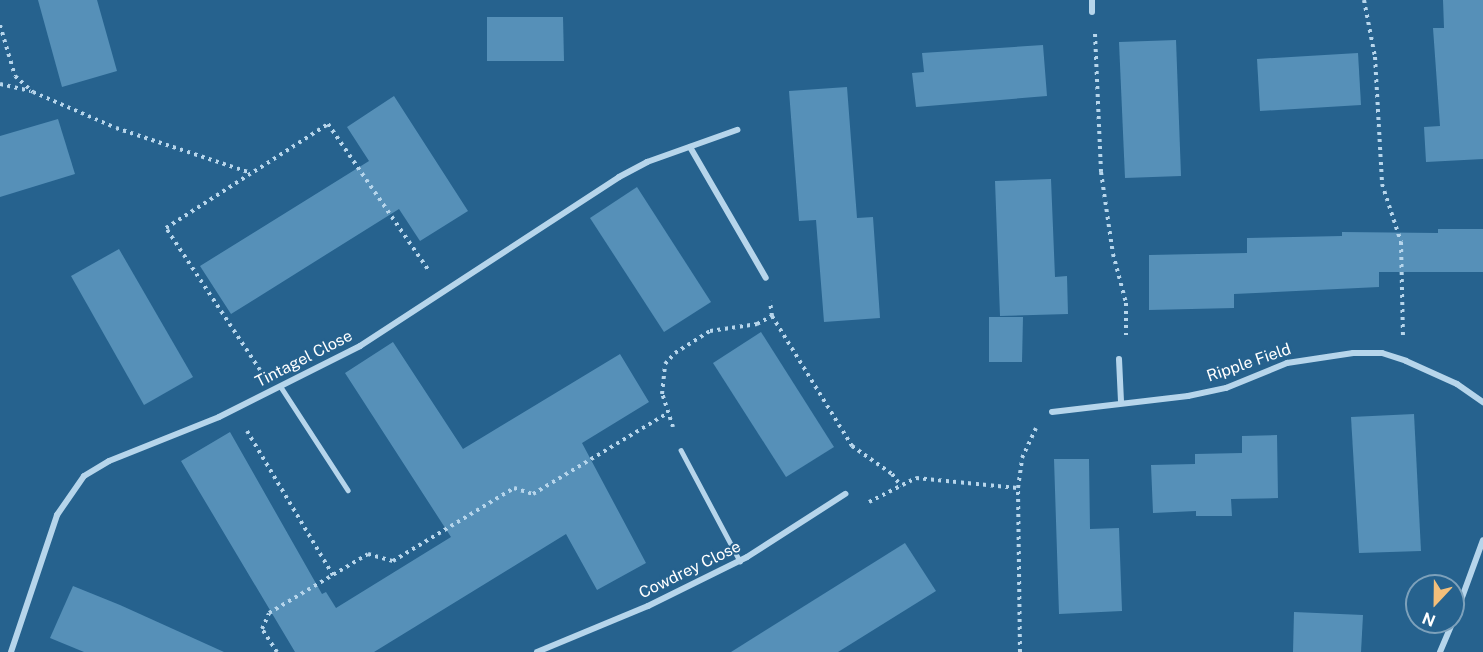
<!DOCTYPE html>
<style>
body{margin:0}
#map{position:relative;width:1483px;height:652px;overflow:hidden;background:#26628e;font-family:"Public Sans",sans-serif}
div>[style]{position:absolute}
.building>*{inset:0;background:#5690b8}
.path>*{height:4px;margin-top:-2px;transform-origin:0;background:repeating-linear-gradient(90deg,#b6d5eb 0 3px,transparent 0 7.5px)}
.lane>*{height:4.5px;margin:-2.25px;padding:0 2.25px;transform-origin:2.25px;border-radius:2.25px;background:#b6d5eb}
.street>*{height:6px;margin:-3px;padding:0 3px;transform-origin:3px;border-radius:3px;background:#b6d5eb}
span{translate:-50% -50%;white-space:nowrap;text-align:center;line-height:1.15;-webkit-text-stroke:4.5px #26628e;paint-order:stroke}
.street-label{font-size:16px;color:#fff}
.north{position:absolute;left:1405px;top:574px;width:60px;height:60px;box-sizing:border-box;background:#26628e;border:2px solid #7da1bb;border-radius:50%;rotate:202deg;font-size:16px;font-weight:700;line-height:24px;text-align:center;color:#fff}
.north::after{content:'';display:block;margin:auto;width:21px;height:27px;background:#f4bf7a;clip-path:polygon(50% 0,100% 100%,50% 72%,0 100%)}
</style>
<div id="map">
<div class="building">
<div style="clip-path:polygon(38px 0,97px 0,117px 71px,62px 87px)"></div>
<div style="clip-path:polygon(1443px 0,1483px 0,1483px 159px,1426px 162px,1424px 127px,1440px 126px,1433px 28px,1444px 28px)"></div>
<div style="clip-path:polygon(487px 17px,563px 17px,564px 61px,487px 61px)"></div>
<div style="clip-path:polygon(1176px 40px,1181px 176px,1125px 178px,1119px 42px)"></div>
<div style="clip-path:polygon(1043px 45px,1047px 96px,916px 107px,912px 73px,924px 72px,922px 53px)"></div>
<div style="clip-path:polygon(1358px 53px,1361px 105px,1260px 111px,1257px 59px)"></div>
<div style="clip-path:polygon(847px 87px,857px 218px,873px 217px,880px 318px,824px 322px,816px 220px,799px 221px,789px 91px)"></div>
<div style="clip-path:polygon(394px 96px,468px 211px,420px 241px,399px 209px,231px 314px,200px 266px,369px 161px,347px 127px)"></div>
<div style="clip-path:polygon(58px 119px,75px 174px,0 197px,0 136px)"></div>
<div style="clip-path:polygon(1051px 179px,1055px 277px,1067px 276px,1068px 314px,1000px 316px,995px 181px)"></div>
<div style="clip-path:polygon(637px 187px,711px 302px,664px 332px,590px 218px)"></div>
<div style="clip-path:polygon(1438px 229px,1483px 229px,1483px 272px,1379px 272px,1379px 287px,1234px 294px,1234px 308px,1149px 310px,1149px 255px,1247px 253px,1247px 238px,1342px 236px,1342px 232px,1438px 233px)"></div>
<div style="clip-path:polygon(119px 249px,193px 377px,144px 405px,71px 276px)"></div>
<div style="clip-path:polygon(989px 317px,1023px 317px,1022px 362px,989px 362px)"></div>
<div style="clip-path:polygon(761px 332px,834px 447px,786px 477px,713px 363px)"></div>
<div style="clip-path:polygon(393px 342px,463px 449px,620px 354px,649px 402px,582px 443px,646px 563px,597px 590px,566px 534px,374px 652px,295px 652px,181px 461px,230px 432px,322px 594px,326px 592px,336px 608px,451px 537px,345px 373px)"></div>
<div style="clip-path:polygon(1414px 414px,1421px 551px,1359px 553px,1351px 417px)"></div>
<div style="clip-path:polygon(1277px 435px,1278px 498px,1231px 499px,1232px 516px,1196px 516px,1196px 511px,1153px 513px,1151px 465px,1195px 464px,1195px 454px,1242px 453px,1242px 436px)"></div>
<div style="clip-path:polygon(1054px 459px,1089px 459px,1090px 529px,1119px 528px,1122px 611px,1059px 614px)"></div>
<div style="clip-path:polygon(905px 543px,936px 591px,838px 652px,731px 652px)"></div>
<div style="clip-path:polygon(73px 586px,120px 605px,224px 652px,84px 652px,50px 638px)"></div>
<div style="clip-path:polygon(1294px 612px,1363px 615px,1361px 652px,1293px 652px)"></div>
</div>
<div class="path">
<div style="left:1364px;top:0;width:58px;rotate:79.1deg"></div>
<div style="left:1375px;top:57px;width:127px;rotate:86.8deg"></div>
<div style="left:1382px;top:184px;width:61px;rotate:71.9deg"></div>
<div style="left:1401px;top:242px;width:93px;rotate:88.8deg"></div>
<div style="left:0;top:25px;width:53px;rotate:73.6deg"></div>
<div style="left:15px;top:76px;width:24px;rotate:42deg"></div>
<div style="left:33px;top:92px;width:90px;rotate:23.4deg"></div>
<div style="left:116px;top:128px;width:142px;rotate:18.4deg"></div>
<div style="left:1095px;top:34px;width:138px;rotate:87.5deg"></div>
<div style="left:1101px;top:172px;width:83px;rotate:81.7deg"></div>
<div style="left:1113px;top:254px;width:51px;rotate:75.1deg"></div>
<div style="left:1126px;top:303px;width:32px;rotate:90deg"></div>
<div style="left:0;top:84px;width:31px;rotate:13deg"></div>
<div style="left:772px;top:316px;width:153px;rotate:58.4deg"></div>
<div style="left:852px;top:446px;width:49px;rotate:35deg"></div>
<div style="left:892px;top:474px;width:15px;rotate:53deg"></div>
<div style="left:260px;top:370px;width:170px;rotate:-123.5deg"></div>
<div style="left:166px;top:228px;width:193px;rotate:-32.7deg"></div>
<div style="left:328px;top:124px;width:178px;rotate:55.5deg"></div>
<div style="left:673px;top:427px;width:35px;rotate:-108deg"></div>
<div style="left:662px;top:394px;width:30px;rotate:-84deg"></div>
<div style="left:665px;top:364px;width:15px;rotate:-48deg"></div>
<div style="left:675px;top:353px;width:41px;rotate:-32.2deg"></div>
<div style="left:710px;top:331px;width:48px;rotate:-8.5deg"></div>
<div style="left:757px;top:324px;width:17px;rotate:-28deg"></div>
<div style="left:772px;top:316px;width:15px;rotate:-98deg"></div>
<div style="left:247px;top:431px;width:168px;rotate:59.2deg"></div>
<div style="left:869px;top:502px;width:53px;rotate:-27.1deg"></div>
<div style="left:916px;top:478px;width:102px;rotate:5.6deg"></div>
<div style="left:277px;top:652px;width:27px;rotate:-123deg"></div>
<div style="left:262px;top:629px;width:17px;rotate:-66deg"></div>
<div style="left:269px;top:613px;width:115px;rotate:-30.8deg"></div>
<div style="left:368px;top:554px;width:26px;rotate:16deg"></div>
<div style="left:393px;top:561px;width:141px;rotate:-31.1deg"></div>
<div style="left:514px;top:488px;width:20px;rotate:18deg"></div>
<div style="left:533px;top:494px;width:157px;rotate:-31deg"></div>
<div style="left:1020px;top:652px;width:164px;rotate:-90.7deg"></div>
<div style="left:1018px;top:488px;width:30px;rotate:-82deg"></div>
<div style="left:1022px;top:458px;width:33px;rotate:-65deg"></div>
</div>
<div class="lane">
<div style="left:281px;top:387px;width:123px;rotate:57deg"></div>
<div style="left:681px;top:450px;width:126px;rotate:62deg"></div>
</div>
<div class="street">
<div style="left:1092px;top:12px;width:12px;rotate:-90deg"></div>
<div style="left:690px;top:147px;width:151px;rotate:59.9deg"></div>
<div style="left:1119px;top:359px;width:43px;rotate:87.3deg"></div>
<div style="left:1052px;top:412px;width:137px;rotate:-6.7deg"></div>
<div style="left:1188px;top:396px;width:39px;rotate:-12deg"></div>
<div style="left:1226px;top:388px;width:66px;rotate:-22.3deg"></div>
<div style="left:1287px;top:363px;width:67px;rotate:-8.6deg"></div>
<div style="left:1353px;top:353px;width:29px"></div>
<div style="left:1382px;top:353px;width:25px;rotate:18deg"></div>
<div style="left:1406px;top:361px;width:56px;rotate:24.3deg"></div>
<div style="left:1457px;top:384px;width:32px;rotate:35deg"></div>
<div style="left:1453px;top:622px;width:87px;rotate:-69.9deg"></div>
<div style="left:11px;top:652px;width:145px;rotate:-71.4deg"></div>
<div style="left:57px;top:515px;width:47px;rotate:-55.3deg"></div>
<div style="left:84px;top:476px;width:29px;rotate:-31deg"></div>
<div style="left:109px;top:461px;width:118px;rotate:-21.8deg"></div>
<div style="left:219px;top:417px;width:158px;rotate:-26.7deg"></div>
<div style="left:360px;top:346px;width:309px;rotate:-33.1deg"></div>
<div style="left:619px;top:177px;width:32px;rotate:-28deg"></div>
<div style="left:647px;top:162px;width:96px;rotate:-19.6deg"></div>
<div style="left:537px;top:652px;width:120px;rotate:-22.5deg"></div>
<div style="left:648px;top:606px;width:110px;rotate:-26.3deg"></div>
<div style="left:747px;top:557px;width:117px;rotate:-32.7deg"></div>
<div style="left:1440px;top:652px;width:33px;rotate:-67deg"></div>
</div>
<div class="street-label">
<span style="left:304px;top:359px;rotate:-27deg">Tintagel Close</span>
<span style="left:1249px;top:363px;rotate:-19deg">Ripple Field</span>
<span style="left:690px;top:570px;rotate:-26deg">Cowdrey Close</span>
</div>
<div class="north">N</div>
</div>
